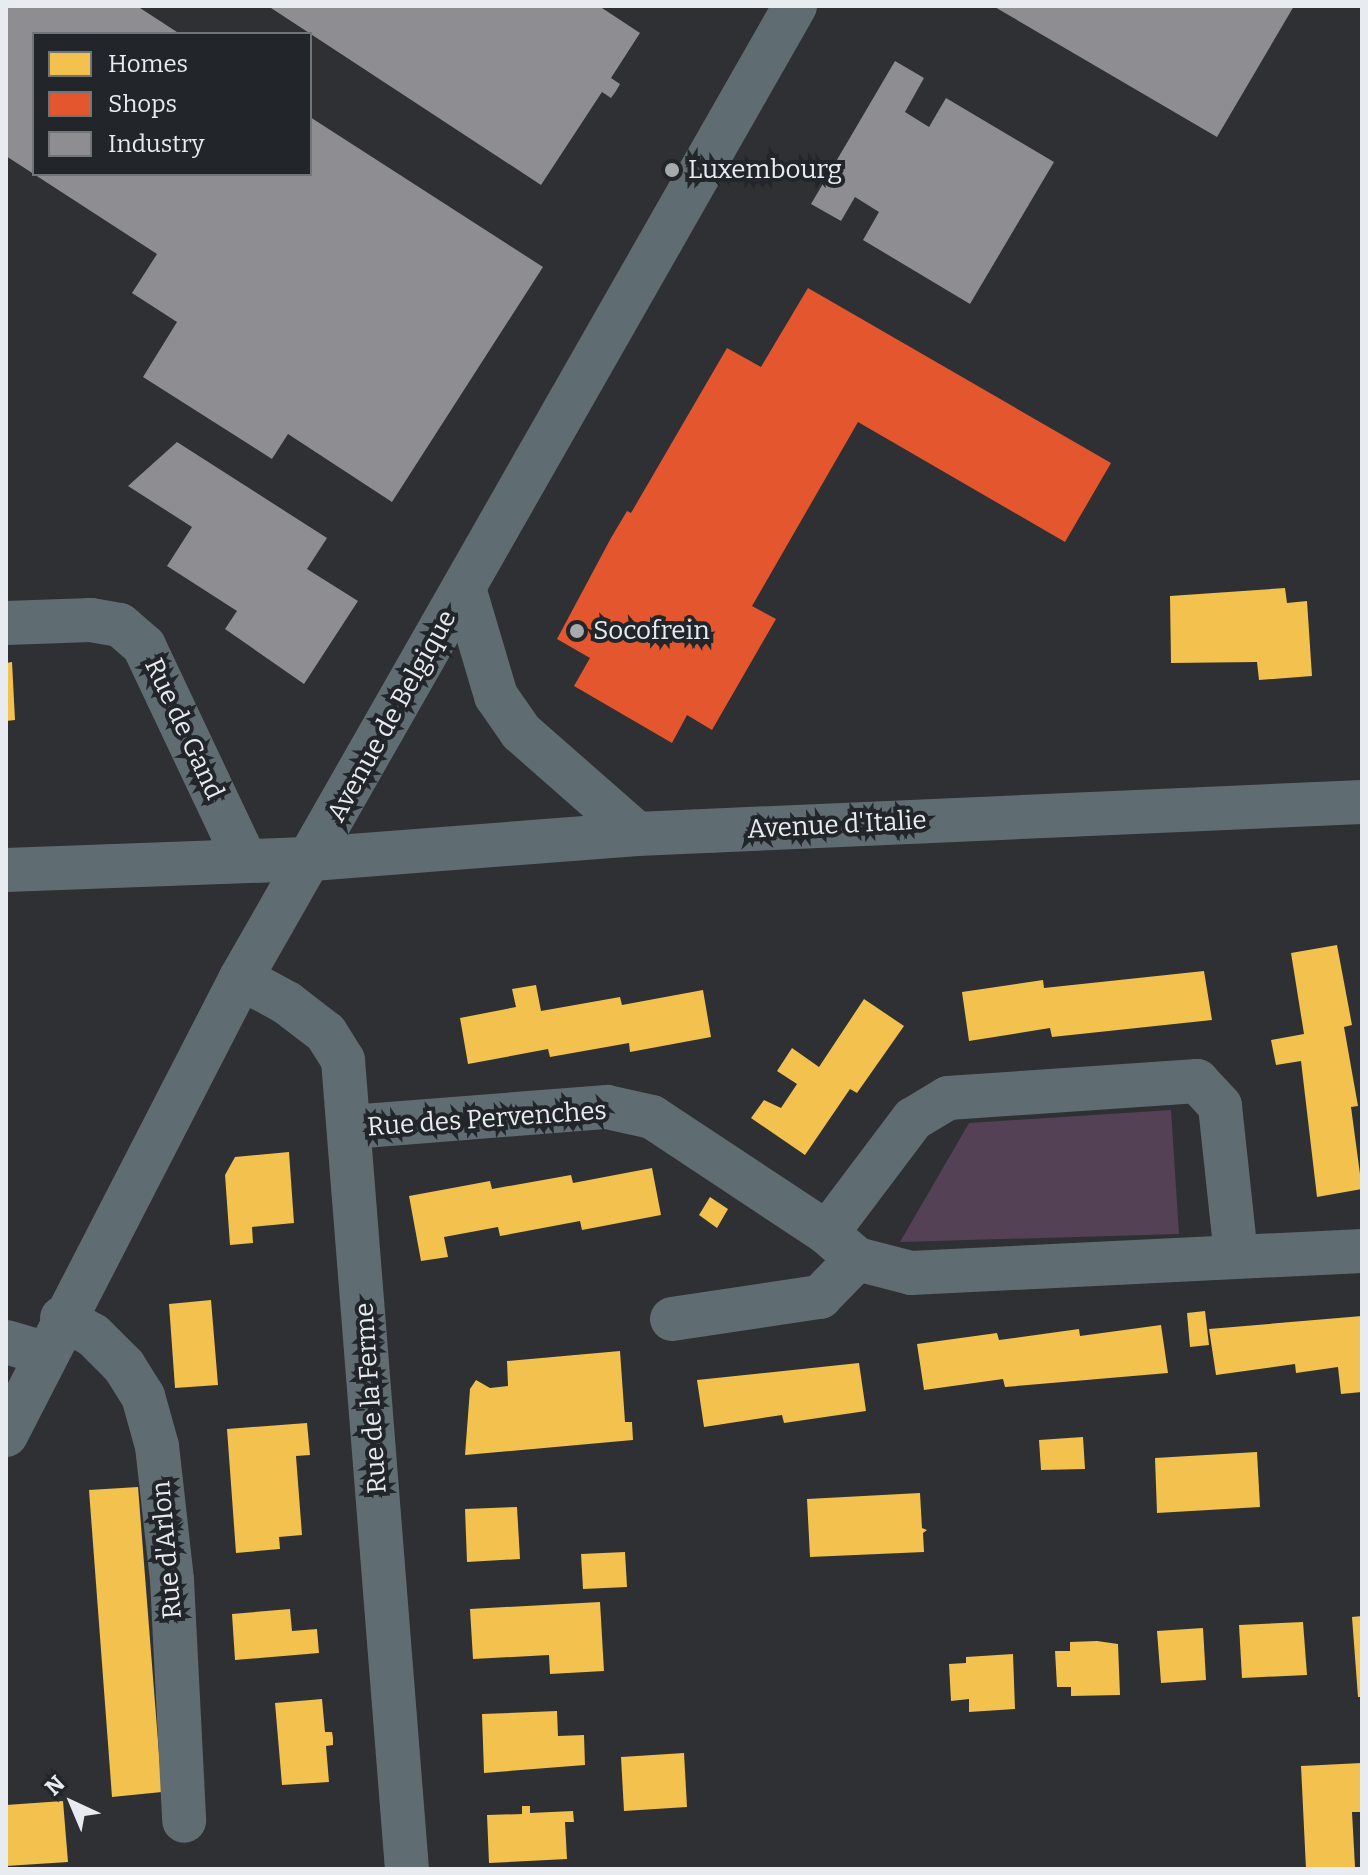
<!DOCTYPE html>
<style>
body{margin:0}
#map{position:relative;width:1368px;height:1875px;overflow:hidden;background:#2e3033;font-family:Bitter,serif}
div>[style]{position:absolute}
.green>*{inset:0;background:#554155}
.homes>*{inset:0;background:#f2c14e}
.shops>*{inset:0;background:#e4572e}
.industry>*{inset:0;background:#8d8d92}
.minor>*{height:44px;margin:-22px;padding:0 22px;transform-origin:22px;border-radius:22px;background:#5f6c72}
.dots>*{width:22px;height:22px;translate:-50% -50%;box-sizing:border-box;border:4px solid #22262b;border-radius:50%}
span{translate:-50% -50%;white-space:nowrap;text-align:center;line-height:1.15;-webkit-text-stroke:8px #22262b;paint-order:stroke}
.poi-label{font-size:26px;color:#e8ebef}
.left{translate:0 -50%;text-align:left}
.street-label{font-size:26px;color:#e8ebef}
.frame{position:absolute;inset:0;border:8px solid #e8ebef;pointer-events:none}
.legend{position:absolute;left:32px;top:32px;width:280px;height:144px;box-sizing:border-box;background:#22262b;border:2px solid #717579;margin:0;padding:10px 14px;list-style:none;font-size:24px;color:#e8ebef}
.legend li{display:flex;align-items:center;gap:16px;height:40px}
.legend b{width:40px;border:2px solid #717579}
.north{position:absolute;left:32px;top:1763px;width:80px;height:80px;-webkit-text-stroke:6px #22262b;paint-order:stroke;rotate:316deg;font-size:22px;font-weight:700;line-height:32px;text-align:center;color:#e8ebef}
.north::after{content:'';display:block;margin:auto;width:28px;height:36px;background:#e8ebef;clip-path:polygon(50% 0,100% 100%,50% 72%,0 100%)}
</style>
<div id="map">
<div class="green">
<div style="clip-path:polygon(1171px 1110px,1179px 1234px,900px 1242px,969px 1123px)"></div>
</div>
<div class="homes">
<div style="clip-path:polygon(1285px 588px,1287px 603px,1307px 601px,1312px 676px,1259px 680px,1257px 662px,1171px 663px,1170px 596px)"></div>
<div style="clip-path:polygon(12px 662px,15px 720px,6px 721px,6px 663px)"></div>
<div style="clip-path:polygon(1337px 945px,1352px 1025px,1344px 1027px,1358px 1106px,1351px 1107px,1362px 1189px,1317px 1197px,1301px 1061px,1276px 1065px,1271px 1040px,1304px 1034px,1291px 953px)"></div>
<div style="clip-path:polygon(1204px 971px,1212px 1020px,1052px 1037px,1050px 1028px,969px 1041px,962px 992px,1043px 980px,1044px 988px)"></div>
<div style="clip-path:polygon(536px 985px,541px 1011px,620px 997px,622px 1005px,703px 990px,711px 1037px,630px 1052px,629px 1043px,550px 1057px,548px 1049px,468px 1064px,460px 1018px,516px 1007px,512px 989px)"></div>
<div style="clip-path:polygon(864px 999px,904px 1026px,857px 1093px,850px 1089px,805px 1155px,751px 1118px,764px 1100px,781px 1108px,797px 1084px,777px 1071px,792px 1048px,819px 1067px)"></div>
<div style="clip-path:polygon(289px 1152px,294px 1223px,252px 1227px,253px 1243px,230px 1245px,225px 1175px,235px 1157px)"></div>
<div style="clip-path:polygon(652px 1168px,661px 1215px,582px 1230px,580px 1221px,500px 1236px,498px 1227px,444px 1237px,448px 1257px,421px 1261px,409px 1196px,490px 1181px,492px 1189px,571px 1175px,573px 1183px)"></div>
<div style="clip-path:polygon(710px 1197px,728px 1209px,717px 1228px,699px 1215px)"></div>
<div style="clip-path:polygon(211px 1300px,218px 1385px,175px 1388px,169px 1304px)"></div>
<div style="clip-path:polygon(1205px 1311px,1209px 1345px,1190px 1347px,1187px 1313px)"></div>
<div style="clip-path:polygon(1362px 1316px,1362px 1392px,1341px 1394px,1338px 1367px,1296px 1373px,1295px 1364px,1216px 1375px,1209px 1329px)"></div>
<div style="clip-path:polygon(1161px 1325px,1168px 1373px,1005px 1387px,1003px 1379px,924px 1390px,917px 1344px,997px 1333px,999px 1340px,1079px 1329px,1080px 1336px)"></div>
<div style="clip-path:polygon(620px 1351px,625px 1422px,632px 1422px,633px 1440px,465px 1455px,470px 1389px,476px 1380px,490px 1388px,508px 1386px,507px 1361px)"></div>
<div style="clip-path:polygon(859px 1363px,866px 1411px,784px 1423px,782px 1415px,704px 1427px,697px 1380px)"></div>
<div style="clip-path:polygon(307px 1423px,310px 1455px,296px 1456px,302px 1535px,279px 1537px,280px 1549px,236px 1553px,227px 1429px)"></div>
<div style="clip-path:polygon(1083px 1437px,1085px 1469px,1041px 1470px,1039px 1440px)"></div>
<div style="clip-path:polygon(1257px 1452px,1260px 1507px,1157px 1513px,1155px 1458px)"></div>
<div style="clip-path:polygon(138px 1487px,162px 1792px,112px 1797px,89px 1490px)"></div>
<div style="clip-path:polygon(920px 1493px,922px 1528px,927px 1530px,923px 1533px,924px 1552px,810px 1557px,807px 1499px)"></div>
<div style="clip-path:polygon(517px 1507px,520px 1559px,467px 1562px,465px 1509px)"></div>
<div style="clip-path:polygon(625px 1552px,627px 1587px,583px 1589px,581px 1554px)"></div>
<div style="clip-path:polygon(600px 1602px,604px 1671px,550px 1674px,549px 1655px,473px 1659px,470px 1609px)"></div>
<div style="clip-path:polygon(290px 1609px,292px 1631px,317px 1629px,319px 1653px,235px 1660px,232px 1614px)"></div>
<div style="clip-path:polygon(1362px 1616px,1362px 1697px,1358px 1697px,1352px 1617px)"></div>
<div style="clip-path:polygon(1303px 1622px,1307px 1675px,1242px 1678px,1239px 1625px)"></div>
<div style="clip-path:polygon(1203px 1628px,1206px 1680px,1161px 1683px,1157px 1631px)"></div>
<div style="clip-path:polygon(1097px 1641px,1118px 1644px,1120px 1695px,1071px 1696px,1071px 1687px,1057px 1687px,1055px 1651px,1070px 1651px,1070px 1642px)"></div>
<div style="clip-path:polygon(1013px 1654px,1015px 1709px,969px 1712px,969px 1699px,951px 1701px,949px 1664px,966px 1663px,966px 1657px)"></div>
<div style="clip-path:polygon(322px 1699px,325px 1732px,332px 1732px,333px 1738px,333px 1745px,326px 1746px,329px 1782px,282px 1785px,275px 1703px)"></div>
<div style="clip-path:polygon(557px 1711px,558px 1736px,584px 1735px,585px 1765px,484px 1773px,482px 1714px)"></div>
<div style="clip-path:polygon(684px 1753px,687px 1807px,624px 1811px,621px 1757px)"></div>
<div style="clip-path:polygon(1362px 1763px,1362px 1812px,1352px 1812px,1355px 1867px,1306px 1869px,1301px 1766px)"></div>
<div style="clip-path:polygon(63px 1801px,68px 1862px,6px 1866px,6px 1805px)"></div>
<div style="clip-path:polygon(522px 1806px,530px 1806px,530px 1813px,573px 1811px,574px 1822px,565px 1822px,567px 1859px,489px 1863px,487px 1815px,522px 1814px)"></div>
</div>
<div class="shops">
<div style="clip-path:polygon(808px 288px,1111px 463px,1065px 542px,858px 422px,752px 606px,776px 619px,712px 730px,687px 715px,672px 743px,574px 686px,590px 658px,557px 639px,611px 538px,627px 511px,631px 513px,727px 348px,761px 367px)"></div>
</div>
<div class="industry">
<div style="clip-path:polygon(6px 6px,137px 6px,180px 34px,34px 34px,34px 174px,310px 174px,310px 117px,543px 267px,392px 502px,288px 434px,272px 459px,143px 377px,177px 322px,132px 293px,157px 254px,6px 156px)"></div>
<div style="clip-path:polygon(268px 6px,599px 6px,640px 33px,611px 78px,620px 84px,616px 91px,611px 98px,602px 92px,541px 185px)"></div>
<div style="clip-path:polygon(993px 6px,1294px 6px,1217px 137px)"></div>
<div style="clip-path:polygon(895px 61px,924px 78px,905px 112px,929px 127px,946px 98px,1054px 162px,970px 304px,863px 240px,879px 212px,855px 197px,841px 221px,811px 204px)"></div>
<div style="clip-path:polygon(177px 442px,327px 538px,307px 569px,358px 601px,304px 684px,225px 629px,237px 611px,167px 566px,192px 527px,128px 486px)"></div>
</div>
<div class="minor">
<div style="left:464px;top:588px;width:113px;rotate:73.5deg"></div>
<div style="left:496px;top:696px;width:44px;rotate:55.2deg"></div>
<div style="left:521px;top:732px;width:154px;rotate:41.3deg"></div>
<div style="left:6px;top:623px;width:85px;rotate:-2deg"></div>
<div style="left:91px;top:620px;width:29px;rotate:10deg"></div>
<div style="left:120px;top:625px;width:32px;rotate:41deg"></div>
<div style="left:144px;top:646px;width:234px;rotate:64.7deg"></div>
<div style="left:6px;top:870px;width:306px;rotate:-2.1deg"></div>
<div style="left:312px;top:859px;width:326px;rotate:-4.4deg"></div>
<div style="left:637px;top:834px;width:726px;rotate:-2.53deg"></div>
<div style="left:241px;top:978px;width:52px;rotate:28.5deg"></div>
<div style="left:287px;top:1003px;width:49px;rotate:37.6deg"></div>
<div style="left:326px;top:1033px;width:32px;rotate:58deg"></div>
<div style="left:343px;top:1060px;width:812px;rotate:85.48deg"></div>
<div style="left:351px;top:1127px;width:257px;rotate:-4.5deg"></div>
<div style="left:607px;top:1107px;width:46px;rotate:12.5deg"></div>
<div style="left:652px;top:1117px;width:210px;rotate:33.5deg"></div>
<div style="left:827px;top:1233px;width:40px;rotate:41deg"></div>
<div style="left:857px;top:1259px;width:56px;rotate:14.5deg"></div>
<div style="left:911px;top:1273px;width:452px;rotate:-2.8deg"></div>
<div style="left:827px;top:1233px;width:143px;rotate:-53deg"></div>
<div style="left:913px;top:1119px;width:41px;rotate:-31deg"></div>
<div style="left:948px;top:1098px;width:250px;rotate:-3.9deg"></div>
<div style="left:1197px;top:1081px;width:34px;rotate:47deg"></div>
<div style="left:1220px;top:1106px;width:151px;rotate:83.9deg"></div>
<div style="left:62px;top:1318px;width:35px;rotate:29deg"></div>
<div style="left:93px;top:1335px;width:44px;rotate:45deg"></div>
<div style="left:124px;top:1366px;width:36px;rotate:58deg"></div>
<div style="left:143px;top:1396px;width:52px;rotate:74.4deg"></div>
<div style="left:157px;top:1446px;width:135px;rotate:83.6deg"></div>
<div style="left:172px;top:1580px;width:241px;rotate:87.1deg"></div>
<div style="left:672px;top:1319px;width:150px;rotate:-8.5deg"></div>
<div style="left:820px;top:1297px;width:53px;rotate:-45.8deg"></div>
<div style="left:6px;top:1342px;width:40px;rotate:16deg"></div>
<div style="left:6px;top:1435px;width:514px;rotate:-62.79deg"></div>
<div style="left:241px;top:978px;width:1119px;rotate:-60.32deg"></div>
</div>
<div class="dots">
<div style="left:672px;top:170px;background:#a7aaad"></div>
<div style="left:577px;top:631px;background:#a7aaad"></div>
</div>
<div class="poi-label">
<span class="left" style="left:688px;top:170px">Luxembourg</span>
<span class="left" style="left:593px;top:631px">Socofrein</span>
</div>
<div class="street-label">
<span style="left:392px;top:716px;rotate:-61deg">Avenue de Belgique</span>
<span style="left:184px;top:729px;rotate:65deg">Rue de Gand</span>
<span style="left:837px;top:825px;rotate:-3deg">Avenue d'Italie</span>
<span style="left:487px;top:1119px;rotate:-4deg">Rue des Pervenches</span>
<span style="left:371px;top:1398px;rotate:-94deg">Rue de la Ferme</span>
<span style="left:167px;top:1550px;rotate:-95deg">Rue d'Arlon</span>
</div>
<div class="frame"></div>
<ul class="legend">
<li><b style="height:22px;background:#f2c14e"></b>Homes</li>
<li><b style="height:22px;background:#e4572e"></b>Shops</li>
<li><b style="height:22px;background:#8d8d92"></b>Industry</li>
</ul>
<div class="north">N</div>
</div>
